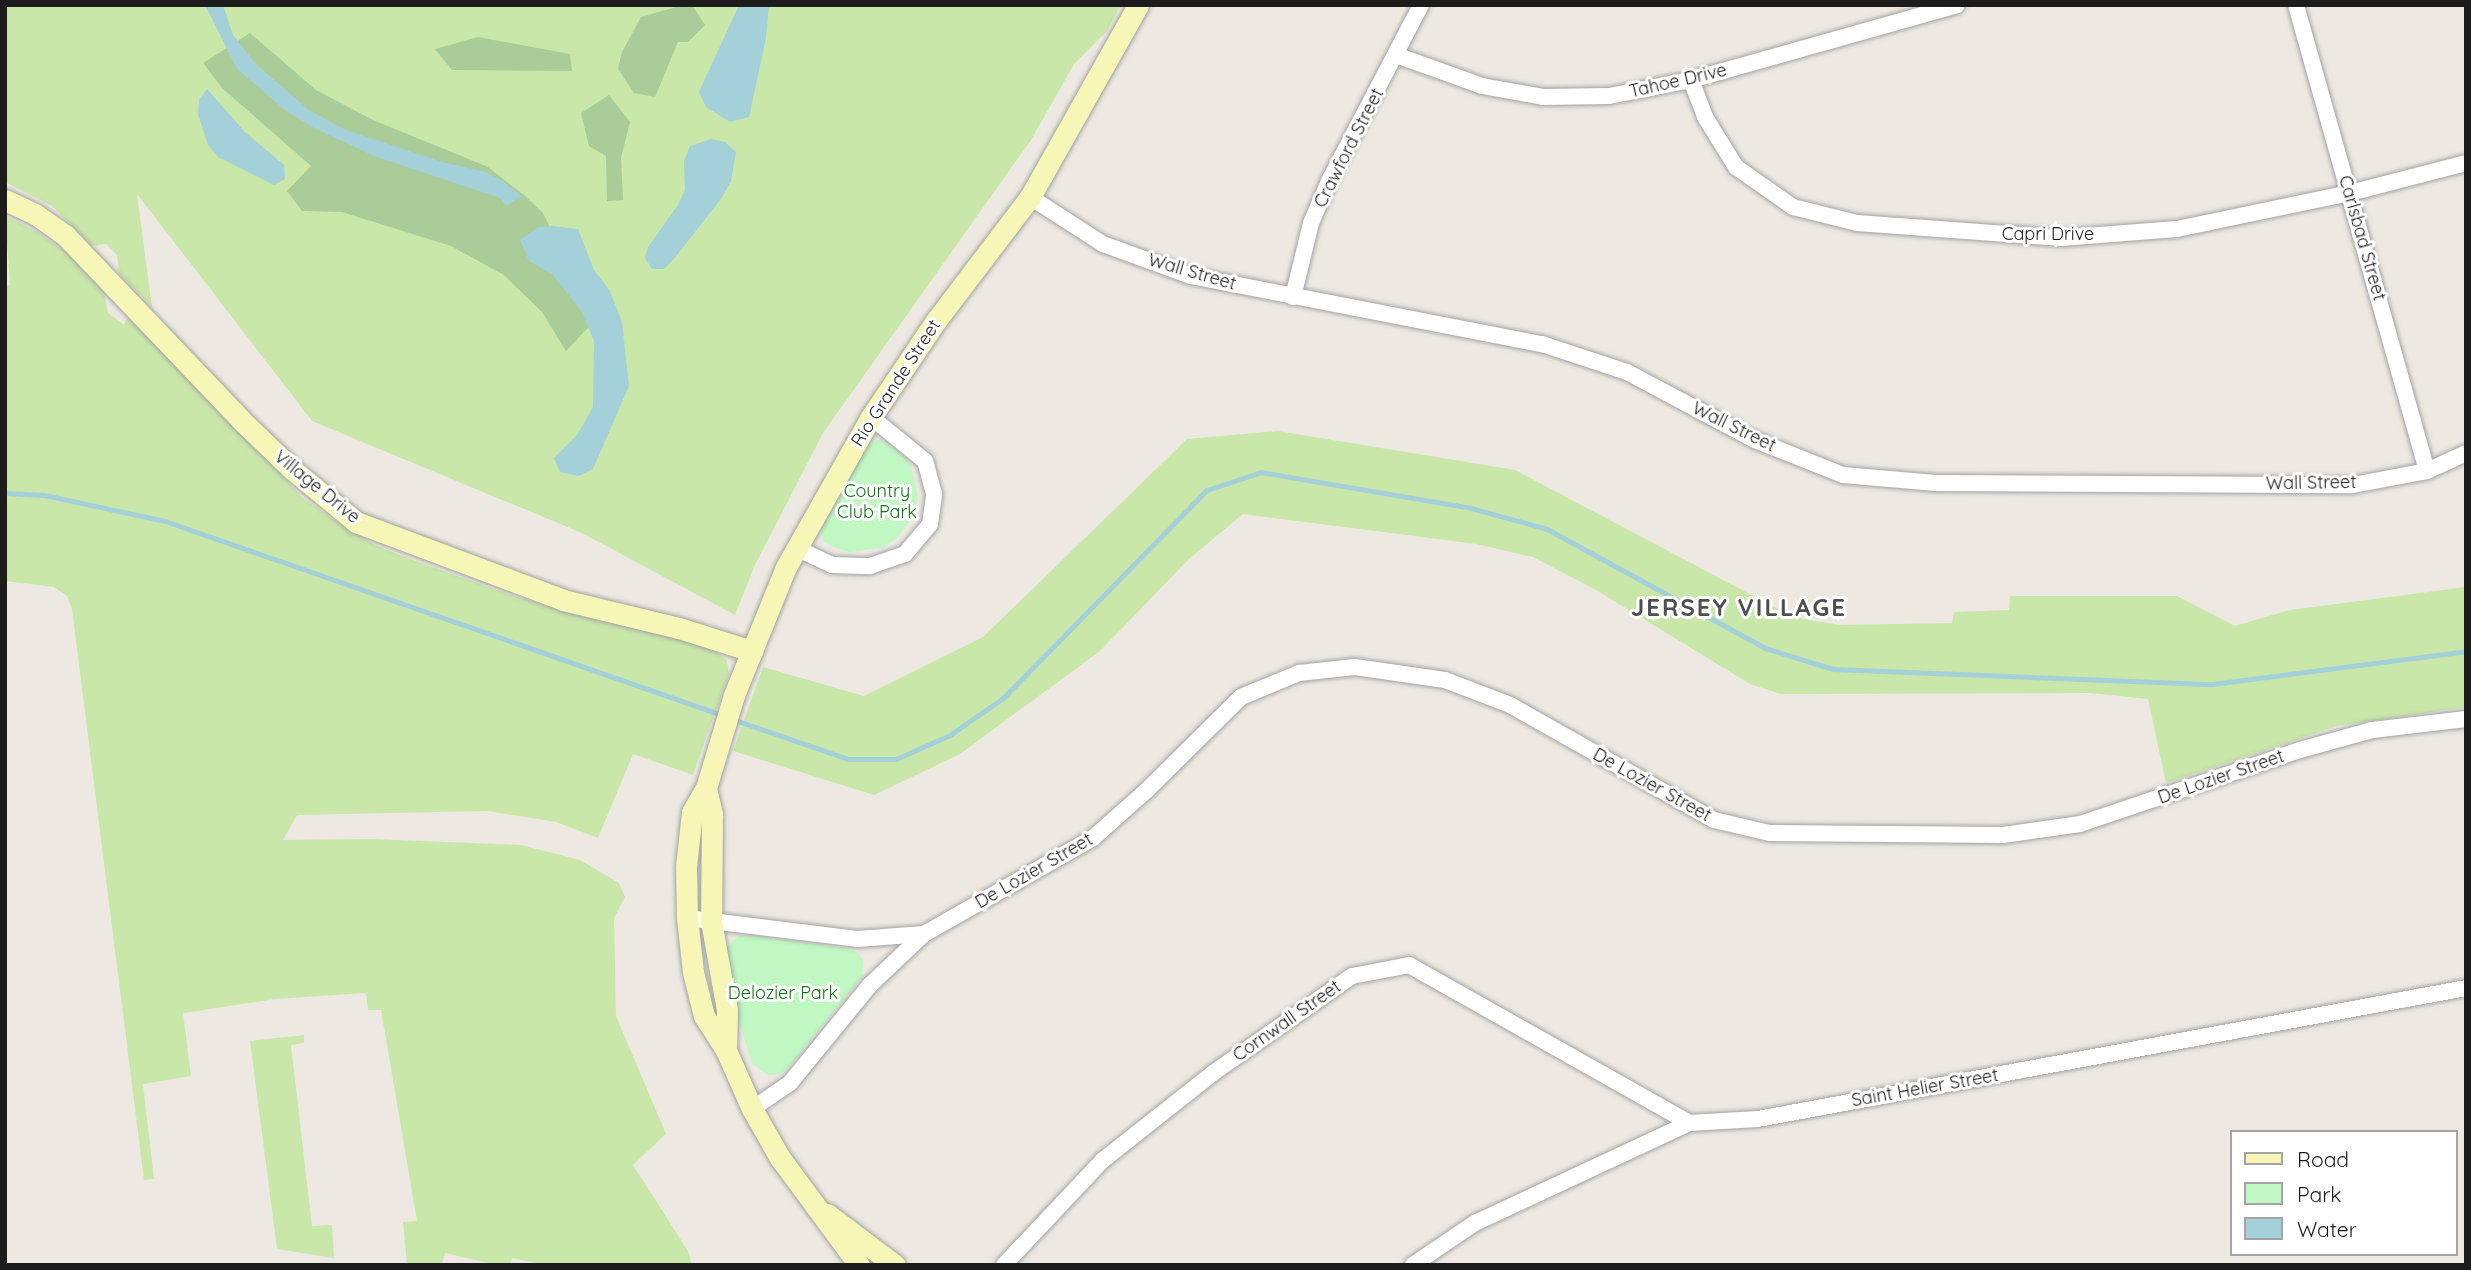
<!DOCTYPE html>
<style>
body{margin:0}
#map{position:relative;width:2471px;height:1270px;overflow:hidden;background:#ede9e2;font-family:Quicksand,sans-serif}
div>[style]{position:absolute}
.grass>*{inset:0;background:#c9e7a9}
.forest>*{inset:0;background:#a9cc98}
.park>*{inset:0;background:#c0f7c2}
.water>*{inset:0;background:#a4d0da}
.stream>*{height:5px;margin:-2.5px;padding:0 2.5px;transform-origin:2.5px;border-radius:2.5px;background:#a4d0da}
.roads{filter:drop-shadow(0 0 2px #a3a3a3) drop-shadow(0 0 2px #a3a3a3)}
.street>*{height:16px;margin:-8px;padding:0 8px;transform-origin:8px;border-radius:8px;background:#fff}
.secondary>*{height:21px;margin:-10.5px;padding:0 10.5px;transform-origin:10.5px;border-radius:10.5px;background:#f6f7b7}
span{translate:-50% -50%;white-space:nowrap;text-align:center;line-height:1.15;-webkit-text-stroke:6px #fff;paint-order:stroke}
.street-label{font-size:18px;color:#1c1c1c}
.park-label{font-size:18px;color:#0f7614}
.district-label{font-size:24px;color:#4f4f4f;font-weight:700;letter-spacing:2px}
.frame{position:absolute;inset:0;border:7px solid #1c1c1c;pointer-events:none}
.legend{position:absolute;left:2230px;top:1130px;width:228px;height:126px;box-sizing:border-box;background:#fff;border:2px solid #a4a4a4;margin:0;padding:9px 12px;list-style:none;font-size:21px;color:#1c1c1c}
.legend li{display:flex;align-items:center;gap:14px;height:35px}
.legend b{width:35px;border:2px solid #a4a4a4}
</style>
<div id="map">
<div class="grass">
<div style="clip-path:polygon(5px 5px,1121px 5px,1107px 31px,1074px 64px,1031px 140px,823px 433px,755px 565px,735px 615px,582px 533px,312px 421px,137px 194px,152px 307px,119px 274px,117px 255px,106px 244px,92px 246px,52px 206px,5px 182px)"></div>
<div style="clip-path:polygon(5px 216px,34px 230px,67px 253px,104px 291px,108px 313px,124px 325px,127px 318px,132px 319px,303px 498px,340px 524px,375px 545px,410px 559px,519px 598px,686px 641px,718px 652px,727px 661px,729px 673px,693px 775px,633px 754px,598px 838px,556px 822px,487px 811px,297px 815px,283px 840px,371px 839px,521px 845px,580px 860px,619px 883px,625px 897px,614px 918px,616px 1016px,666px 1134px,633px 1165px,688px 1251px,692px 1265px,546px 1265px,512px 1258px,511px 1265px,497px 1265px,445px 1253px,441px 1265px,407px 1265px,403px 1222px,417px 1221px,381px 1010px,368px 1010px,366px 993px,275px 999px,183px 1013px,191px 1076px,143px 1084px,154px 1179px,144px 1180px,72px 609px,67px 596px,54px 587px,5px 581px,5px 286px,10px 285px)"></div>
<div style="clip-path:polygon(1278px 431px,1515px 470px,1778px 609px,1804px 619px,1840px 625px,1952px 623px,1954px 612px,2009px 610px,2010px 596px,2177px 596px,2235px 626px,2290px 610px,2466px 587px,2466px 707px,2337px 726px,2166px 783px,2148px 699px,2090px 693px,1781px 694px,1750px 684px,1596px 590px,1533px 557px,1476px 544px,1243px 514px,1189px 559px,1100px 651px,960px 754px,874px 795px,733px 751px,763px 667px,864px 696px,983px 637px,1187px 439px)"></div>
<div style="clip-path:polygon(304px 1035px,304px 1043px,291px 1045px,312px 1226px,332px 1225px,334px 1258px,277px 1249px,250px 1041px)"></div>
</div>
<div class="forest">
<div style="clip-path:polygon(683px 5px,692px 5px,705px 25px,688px 42px,678px 42px,655px 97px,634px 93px,618px 69px,622px 52px,641px 17px)"></div>
<div style="clip-path:polygon(250px 33px,316px 90px,373px 120px,488px 167px,525px 196px,543px 213px,596px 319px,566px 351px,542px 312px,504px 275px,451px 246px,342px 212px,302px 211px,287px 191px,311px 166px,222px 88px,203px 63px)"></div>
<div style="clip-path:polygon(478px 37px,570px 54px,572px 71px,452px 70px,435px 49px)"></div>
<div style="clip-path:polygon(609px 95px,630px 122px,621px 158px,623px 200px,607px 201px,606px 156px,589px 146px,581px 113px)"></div>
</div>
<div class="park">
<div style="clip-path:polygon(878px 440px,887px 442px,901px 453px,911px 466px,918px 497px,915px 514px,896px 539px,884px 547px,850px 552px,833px 547px,824px 542px,820px 528px,860px 453px,868px 444px)"></div>
<div style="clip-path:polygon(750px 935px,846px 948px,858px 953px,863px 960px,862px 977px,786px 1070px,779px 1074px,767px 1075px,752px 1063px,726px 981px,724px 950px,738px 936px)"></div>
</div>
<div class="water">
<div style="clip-path:polygon(205px 5px,223px 5px,233px 35px,256px 64px,309px 110px,346px 130px,442px 162px,486px 172px,504px 182px,521px 196px,506px 206px,500px 198px,374px 156px,314px 128px,285px 110px,237px 69px)"></div>
<div style="clip-path:polygon(739px 5px,769px 5px,766px 38px,749px 117px,730px 122px,706px 107px,699px 92px)"></div>
<div style="clip-path:polygon(207px 89px,245px 132px,284px 165px,285px 179px,274px 185px,218px 157px,208px 145px,198px 114px,199px 100px)"></div>
<div style="clip-path:polygon(711px 139px,725px 142px,736px 152px,731px 181px,721px 199px,673px 260px,664px 269px,652px 269px,645px 258px,648px 247px,678px 205px,685px 190px,684px 161px,690px 146px)"></div>
<div style="clip-path:polygon(553px 226px,578px 229px,594px 270px,610px 291px,622px 322px,629px 386px,593px 469px,578px 476px,560px 472px,554px 458px,577px 435px,593px 407px,594px 341px,582px 312px,553px 275px,529px 261px,520px 240px,538px 227px)"></div>
</div>
<div class="stream">
<div style="left:5px;top:493px;width:39px;rotate:3deg"></div>
<div style="left:44px;top:495px;width:124px;rotate:12.1deg"></div>
<div style="left:165px;top:521px;width:590px;rotate:19.2deg"></div>
<div style="left:732px;top:719px;width:123px;rotate:19deg"></div>
<div style="left:848px;top:759px;width:48px"></div>
<div style="left:896px;top:759px;width:59px;rotate:-24deg"></div>
<div style="left:950px;top:735px;width:65px;rotate:-34.9deg"></div>
<div style="left:1003px;top:698px;width:291px;rotate:-45.6deg"></div>
<div style="left:1207px;top:490px;width:57px;rotate:-18.4deg"></div>
<div style="left:1261px;top:472px;width:213px;rotate:9.7deg"></div>
<div style="left:1471px;top:508px;width:79px;rotate:15.4deg"></div>
<div style="left:1547px;top:529px;width:248px;rotate:28.6deg"></div>
<div style="left:1765px;top:648px;width:71px;rotate:17.2deg"></div>
<div style="left:1833px;top:669px;width:380px;rotate:2.3deg"></div>
<div style="left:2213px;top:684px;width:255px;rotate:-7.4deg"></div>
</div>
<div class="roads">
<div class="street">
<div style="left:2296px;top:5px;width:484px;rotate:74.3deg"></div>
<div style="left:1396px;top:55px;width:91px;rotate:19.8deg"></div>
<div style="left:1482px;top:86px;width:62px;rotate:10.2deg"></div>
<div style="left:1543px;top:97px;width:66px;rotate:-0.9deg"></div>
<div style="left:1609px;top:96px;width:84px;rotate:-11deg"></div>
<div style="left:1691px;top:80px;width:276px;rotate:-15.7deg"></div>
<div style="left:1691px;top:80px;width:40px;rotate:69deg"></div>
<div style="left:1705px;top:117px;width:59px;rotate:58.2deg"></div>
<div style="left:1736px;top:167px;width:70px;rotate:35.1deg"></div>
<div style="left:1793px;top:207px;width:66px;rotate:14deg"></div>
<div style="left:1857px;top:223px;width:205px;rotate:4.2deg"></div>
<div style="left:2061px;top:238px;width:116px;rotate:-4.4deg"></div>
<div style="left:2177px;top:229px;width:177px;rotate:-11.8deg"></div>
<div style="left:2350px;top:193px;width:120px;rotate:-14.5deg"></div>
<div style="left:1030px;top:197px;width:87px;rotate:32.8deg"></div>
<div style="left:1103px;top:244px;width:94px;rotate:20deg"></div>
<div style="left:1191px;top:276px;width:358px;rotate:11deg"></div>
<div style="left:1542px;top:344px;width:89px;rotate:18.2deg"></div>
<div style="left:1627px;top:372px;width:145px;rotate:28deg"></div>
<div style="left:1755px;top:440px;width:95px;rotate:21.7deg"></div>
<div style="left:1843px;top:475px;width:93px;rotate:4.9deg"></div>
<div style="left:1936px;top:483px;width:417px;rotate:0.3deg"></div>
<div style="left:2353px;top:485px;width:75px;rotate:-10.7deg"></div>
<div style="left:2427px;top:471px;width:43px;rotate:-24.8deg"></div>
<div style="left:1293px;top:297px;width:76px;rotate:-76.3deg"></div>
<div style="left:1311px;top:223px;width:48px;rotate:-66.6deg"></div>
<div style="left:1330px;top:179px;width:196px;rotate:-62.4deg"></div>
<div style="left:796px;top:548px;width:40px;rotate:25deg"></div>
<div style="left:832px;top:565px;width:38px;rotate:2deg"></div>
<div style="left:870px;top:566px;width:37px;rotate:-19deg"></div>
<div style="left:905px;top:554px;width:39px;rotate:-50deg"></div>
<div style="left:930px;top:524px;width:30px;rotate:-82deg"></div>
<div style="left:934px;top:494px;width:34px;rotate:-105deg"></div>
<div style="left:925px;top:461px;width:70px;rotate:-140.8deg"></div>
<div style="left:687px;top:918px;width:171px;rotate:7deg"></div>
<div style="left:857px;top:939px;width:67px;rotate:-4.3deg"></div>
<div style="left:924px;top:934px;width:194px;rotate:-29.6deg"></div>
<div style="left:1093px;top:838px;width:71px;rotate:-41.6deg"></div>
<div style="left:1146px;top:791px;width:134px;rotate:-44.7deg"></div>
<div style="left:1241px;top:697px;width:63px;rotate:-22.5deg"></div>
<div style="left:1299px;top:673px;width:56px;rotate:-6.1deg"></div>
<div style="left:1355px;top:667px;width:91px;rotate:8.2deg"></div>
<div style="left:1445px;top:680px;width:70px;rotate:21deg"></div>
<div style="left:1510px;top:705px;width:234px;rotate:29.4deg"></div>
<div style="left:1714px;top:820px;width:57px;rotate:13.1deg"></div>
<div style="left:1770px;top:833px;width:233px;rotate:0.5deg"></div>
<div style="left:2003px;top:835px;width:78px;rotate:-8.1deg"></div>
<div style="left:2080px;top:824px;width:232px;rotate:-18.6deg"></div>
<div style="left:2300px;top:750px;width:75px;rotate:-15.5deg"></div>
<div style="left:2372px;top:730px;width:95px;rotate:-6.7deg"></div>
<div style="left:752px;top:1109px;width:46px;rotate:-34.4deg"></div>
<div style="left:790px;top:1083px;width:127px;rotate:-50.8deg"></div>
<div style="left:870px;top:985px;width:74px;rotate:-43.4deg"></div>
<div style="left:1004px;top:1265px;width:144px;rotate:-46.7deg"></div>
<div style="left:1103px;top:1160px;width:140px;rotate:-38.3deg"></div>
<div style="left:1213px;top:1073px;width:169px;rotate:-34.9deg"></div>
<div style="left:1352px;top:976px;width:58px;rotate:-10.9deg"></div>
<div style="left:1409px;top:965px;width:322px;rotate:29.4deg"></div>
<div style="left:1413px;top:1265px;width:75px;rotate:-34.1deg"></div>
<div style="left:1475px;top:1223px;width:236px;rotate:-25deg"></div>
<div style="left:1689px;top:1123px;width:69px;rotate:-3.3deg"></div>
<div style="left:1758px;top:1119px;width:720px;rotate:-10.48deg"></div>
</div>
<div class="secondary">
<div style="left:5px;top:200px;width:33px;rotate:25deg"></div>
<div style="left:35px;top:214px;width:38px;rotate:35deg"></div>
<div style="left:66px;top:236px;width:253px;rotate:46.4deg"></div>
<div style="left:240px;top:419px;width:74px;rotate:43.9deg"></div>
<div style="left:293px;top:470px;width:82px;rotate:39.5deg"></div>
<div style="left:356px;top:522px;width:221px;rotate:20.6deg"></div>
<div style="left:563px;top:600px;width:119px;rotate:13.6deg"></div>
<div style="left:679px;top:628px;width:77px;rotate:17.5deg"></div>
<div style="left:706px;top:788px;width:28px;rotate:77deg"></div>
<div style="left:712px;top:815px;width:106px;rotate:90.5deg"></div>
<div style="left:711px;top:921px;width:90px;rotate:79.8deg"></div>
<div style="left:727px;top:1010px;width:40px;rotate:91.4deg"></div>
<div style="left:827px;top:1214px;width:85px;rotate:36.9deg"></div>
<div style="left:859px;top:1265px;width:133px;rotate:-126.4deg"></div>
<div style="left:780px;top:1158px;width:56px;rotate:-119.7deg"></div>
<div style="left:752px;top:1109px;width:64px;rotate:-113.8deg"></div>
<div style="left:726px;top:1050px;width:40px;rotate:-122.9deg"></div>
<div style="left:704px;top:1016px;width:45px;rotate:-104deg"></div>
<div style="left:693px;top:972px;width:54px;rotate:-96.3deg"></div>
<div style="left:687px;top:918px;width:51px;rotate:-91.1deg"></div>
<div style="left:686px;top:867px;width:55px;rotate:-83.8deg"></div>
<div style="left:692px;top:812px;width:28px;rotate:-60deg"></div>
<div style="left:706px;top:788px;width:97px;rotate:-73.2deg"></div>
<div style="left:734px;top:695px;width:138px;rotate:-67.9deg"></div>
<div style="left:786px;top:567px;width:172px;rotate:-60.5deg"></div>
<div style="left:871px;top:417px;width:115px;rotate:-56deg"></div>
<div style="left:935px;top:322px;width:157px;rotate:-52.8deg"></div>
<div style="left:1030px;top:197px;width:220px;rotate:-60.6deg"></div>
</div>
</div>
<div class="street-label">
<span style="left:1678px;top:81px;rotate:-13deg">Tahoe Drive</span>
<span style="left:1349px;top:148px;rotate:-63deg">Crawford Street</span>
<span style="left:2048px;top:234px">Capri Drive</span>
<span style="left:2362px;top:238px;rotate:74deg">Carlsbad Street</span>
<span style="left:1192px;top:272px;rotate:16deg">Wall Street</span>
<span style="left:896px;top:383px;rotate:-57deg">Rio Grande Street</span>
<span style="left:1734px;top:427px;rotate:26deg">Wall Street</span>
<span style="left:2311px;top:483px;rotate:-1deg">Wall Street</span>
<span style="left:317px;top:487px;rotate:39deg">Village Drive</span>
<span style="left:2221px;top:777px;rotate:-19deg">De Lozier Street</span>
<span style="left:1652px;top:785px;rotate:29deg">De Lozier Street</span>
<span style="left:1034px;top:871px;rotate:-30deg">De Lozier Street</span>
<span style="left:1287px;top:1021px;rotate:-35deg">Cornwall Street</span>
<span style="left:1925px;top:1088px;rotate:-10deg">Saint Helier Street</span>
</div>
<div class="park-label">
<span style="left:877px;top:502px">Country<br>Club Park</span>
<span style="left:783px;top:993px">Delozier Park</span>
</div>
<div class="district-label">
<span style="left:1739px;top:608px">JERSEY VILLAGE</span>
</div>
<div class="frame"></div>
<ul class="legend">
<li><b style="height:9px;background:#f6f7b7"></b>Road</li>
<li><b style="height:19px;background:#c0f7c2"></b>Park</li>
<li><b style="height:19px;background:#a4d0da"></b>Water</li>
</ul>
</div>
